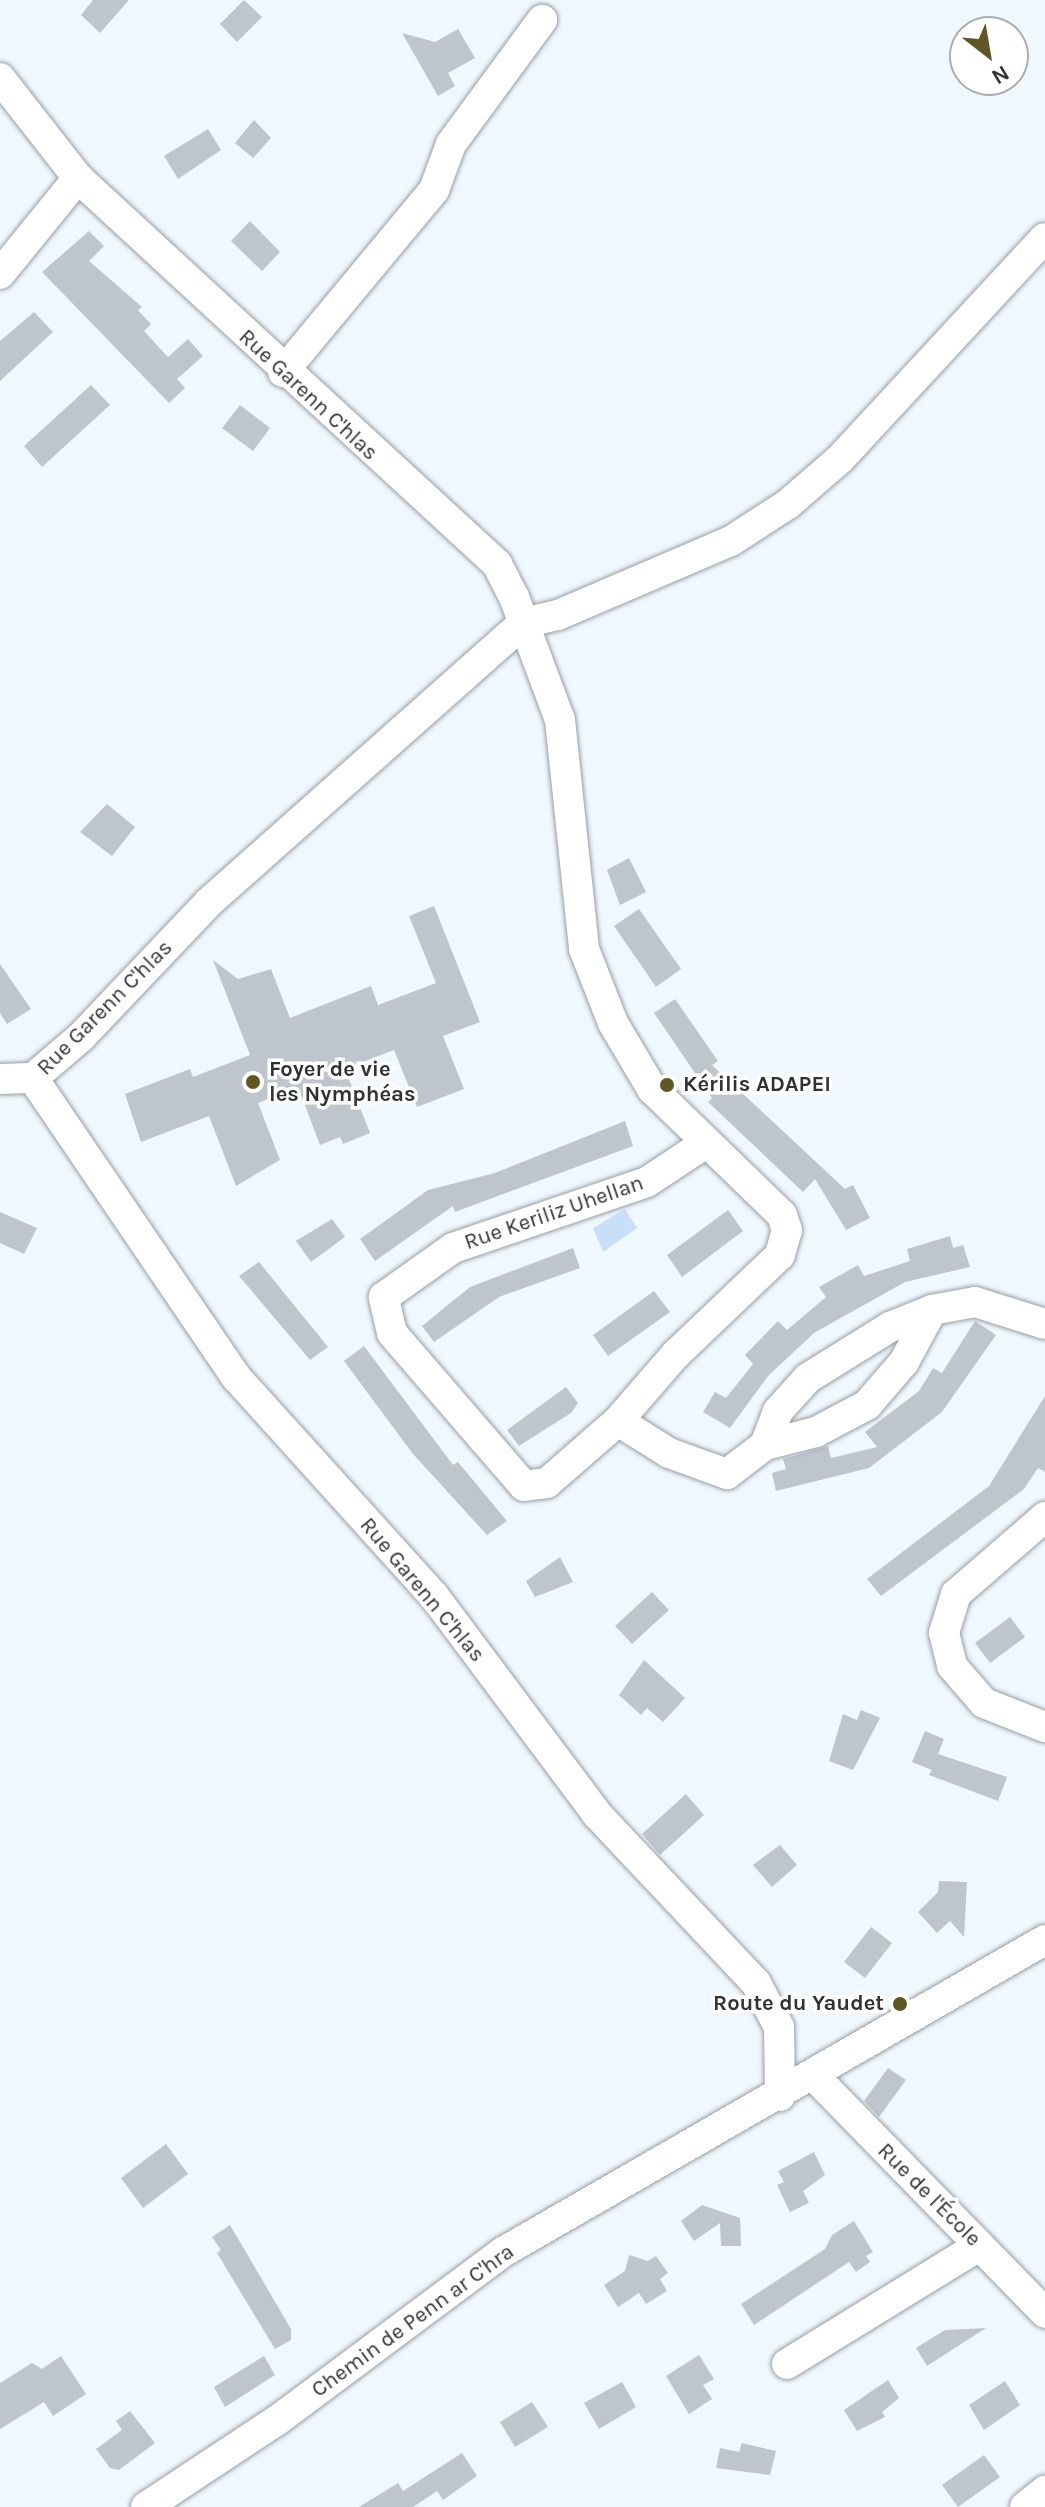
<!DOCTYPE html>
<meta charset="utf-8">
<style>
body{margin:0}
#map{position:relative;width:1045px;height:2507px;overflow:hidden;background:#f0f8ff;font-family:Karla,sans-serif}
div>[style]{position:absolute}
.green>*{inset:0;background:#c7e0f8}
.building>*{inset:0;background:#bec5cc}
.roads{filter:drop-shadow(0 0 2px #979ea4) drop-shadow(0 0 2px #979ea4)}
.minor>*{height:30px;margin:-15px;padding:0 15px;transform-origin:15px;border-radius:15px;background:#fff}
.dots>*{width:22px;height:22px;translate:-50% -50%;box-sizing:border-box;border:4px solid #fff;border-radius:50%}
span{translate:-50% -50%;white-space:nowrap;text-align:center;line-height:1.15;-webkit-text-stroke:7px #fff;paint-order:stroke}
.street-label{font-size:22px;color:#303336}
.poi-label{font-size:22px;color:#303336;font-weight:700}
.left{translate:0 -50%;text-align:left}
.right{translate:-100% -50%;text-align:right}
.north{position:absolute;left:949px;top:16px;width:80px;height:80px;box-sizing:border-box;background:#fff;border:2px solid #acadaf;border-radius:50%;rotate:149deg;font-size:22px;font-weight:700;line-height:32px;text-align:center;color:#303336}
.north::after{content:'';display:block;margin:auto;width:28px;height:36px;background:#615522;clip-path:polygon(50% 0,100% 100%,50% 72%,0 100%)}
</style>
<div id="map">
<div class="green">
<div style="clip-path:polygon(625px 1209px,637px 1228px,603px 1252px,593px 1228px)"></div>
</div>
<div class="building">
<div style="clip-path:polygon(93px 0,129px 0,100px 33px,81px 15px)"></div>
<div style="clip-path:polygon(244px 0,262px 17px,237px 42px,220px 24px)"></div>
<div style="clip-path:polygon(458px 29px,475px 58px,448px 73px,455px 86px,438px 96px,402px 33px,435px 42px)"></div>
<div style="clip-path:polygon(254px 120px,271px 138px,253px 158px,235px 143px)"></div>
<div style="clip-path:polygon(208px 129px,221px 150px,178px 179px,164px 156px)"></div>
<div style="clip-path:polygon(250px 221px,280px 252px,262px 271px,231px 241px)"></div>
<div style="clip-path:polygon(89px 231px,104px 246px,89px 261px,142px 307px,138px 310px,151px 324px,144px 331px,168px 357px,188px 339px,203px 356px,177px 379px,185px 388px,169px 403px,42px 272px)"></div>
<div style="clip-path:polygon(34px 312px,53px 332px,0 381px,0 341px)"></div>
<div style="clip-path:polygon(91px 385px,110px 405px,42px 467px,24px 446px)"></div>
<div style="clip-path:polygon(240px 405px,270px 428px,253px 451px,222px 428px)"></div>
<div style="clip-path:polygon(107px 804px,135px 827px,112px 856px,80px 832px)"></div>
<div style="clip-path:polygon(629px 858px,646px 892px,620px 905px,607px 870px)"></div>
<div style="clip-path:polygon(434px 906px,480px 1022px,443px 1036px,464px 1089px,417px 1107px,394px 1050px,345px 1069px,370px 1133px,343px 1144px,340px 1137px,320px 1145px,298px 1087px,258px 1103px,280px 1160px,236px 1186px,209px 1116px,141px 1142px,125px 1094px,190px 1069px,193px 1077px,250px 1055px,213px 960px,238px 979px,271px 969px,290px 1018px,371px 986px,378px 1005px,436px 983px,409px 916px)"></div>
<div style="clip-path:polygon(639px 909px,681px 969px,656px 987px,614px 926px)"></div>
<div style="clip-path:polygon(0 964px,31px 1009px,7px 1024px,0 1013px)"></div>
<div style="clip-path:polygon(675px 999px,718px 1061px,712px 1065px,845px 1189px,853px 1185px,870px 1218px,846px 1230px,815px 1179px,803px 1192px,708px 1102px,712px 1098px,654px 1013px)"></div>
<div style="clip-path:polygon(625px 1121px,633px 1146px,455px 1212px,453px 1206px,375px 1261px,360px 1239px,428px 1190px,495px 1173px)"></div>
<div style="clip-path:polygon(728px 1210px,743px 1231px,682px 1277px,667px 1255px)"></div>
<div style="clip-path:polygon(0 1212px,37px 1228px,24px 1254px,0 1243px)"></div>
<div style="clip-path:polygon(332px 1219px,345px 1237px,311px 1262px,296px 1241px)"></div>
<div style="clip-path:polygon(950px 1236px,953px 1248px,963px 1245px,970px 1267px,905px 1282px,814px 1333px,768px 1376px,730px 1428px,703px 1412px,715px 1392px,726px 1398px,753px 1364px,745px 1355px,778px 1321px,787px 1330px,826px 1297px,819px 1287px,858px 1265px,864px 1276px,910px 1261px,907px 1249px)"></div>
<div style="clip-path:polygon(573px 1248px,580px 1268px,499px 1297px,434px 1342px,422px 1326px,470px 1287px)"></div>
<div style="clip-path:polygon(259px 1262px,328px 1347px,310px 1360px,239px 1276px)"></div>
<div style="clip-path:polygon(654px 1291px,670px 1312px,608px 1356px,593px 1335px)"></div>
<div style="clip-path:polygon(975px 1321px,996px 1335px,942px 1412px,869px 1468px,776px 1491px,772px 1473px,786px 1469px,783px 1459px,828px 1446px,831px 1458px,877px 1447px,865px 1432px,919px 1391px,933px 1368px,942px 1373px)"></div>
<div style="clip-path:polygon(364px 1346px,453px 1465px,458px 1462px,507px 1521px,487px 1535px,413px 1454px,344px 1361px)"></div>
<div style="clip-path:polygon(566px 1387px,578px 1403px,571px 1413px,519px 1446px,507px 1430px)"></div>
<div style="clip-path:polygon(1045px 1396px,1045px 1472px,1038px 1468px,1024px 1489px,881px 1596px,867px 1579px,989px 1486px)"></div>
<div style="clip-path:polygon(560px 1557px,573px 1582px,535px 1597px,526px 1581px)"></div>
<div style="clip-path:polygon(652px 1592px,669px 1610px,632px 1644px,615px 1626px)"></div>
<div style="clip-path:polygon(1010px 1617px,1025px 1637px,990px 1663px,975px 1643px)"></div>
<div style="clip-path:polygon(644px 1660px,685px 1698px,663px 1722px,647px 1708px,641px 1715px,619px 1695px)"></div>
<div style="clip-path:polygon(861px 1710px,880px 1718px,853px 1770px,829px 1761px,843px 1714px,857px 1720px)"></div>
<div style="clip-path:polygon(925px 1731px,944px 1739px,938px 1754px,1007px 1777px,998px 1801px,929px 1775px,932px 1770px,912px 1762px)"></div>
<div style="clip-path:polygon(686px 1794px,704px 1815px,660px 1855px,642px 1834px)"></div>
<div style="clip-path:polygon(780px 1845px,797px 1865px,772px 1887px,753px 1865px)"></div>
<div style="clip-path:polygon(939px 1881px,967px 1882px,964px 1937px,950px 1921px,937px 1933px,918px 1912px,938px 1892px)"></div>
<div style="clip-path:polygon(871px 1927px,892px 1943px,865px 1978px,844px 1962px)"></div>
<div style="clip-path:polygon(888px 2068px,906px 2080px,879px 2117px,864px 2101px)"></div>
<div style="clip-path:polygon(166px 2144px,188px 2174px,143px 2208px,121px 2178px)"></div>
<div style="clip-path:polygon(814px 2152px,825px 2175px,803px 2191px,809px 2203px,790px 2212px,777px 2185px,784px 2182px,778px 2171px)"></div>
<div style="clip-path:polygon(702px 2205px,740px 2218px,741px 2246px,721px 2246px,720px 2223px,694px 2241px,681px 2221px)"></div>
<div style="clip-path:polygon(854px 2221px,873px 2252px,866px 2256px,870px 2262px,856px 2272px,849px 2262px,754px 2325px,741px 2304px,825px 2249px,832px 2235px)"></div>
<div style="clip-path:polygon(230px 2225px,291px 2329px,291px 2340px,275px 2349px,217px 2253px,221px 2250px,212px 2237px)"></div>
<div style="clip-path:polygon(629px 2255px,648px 2261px,656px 2256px,668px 2273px,660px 2279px,667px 2291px,646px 2304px,639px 2293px,618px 2307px,604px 2285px,625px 2271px)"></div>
<div style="clip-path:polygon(986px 2328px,927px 2366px,916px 2348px,945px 2330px)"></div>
<div style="clip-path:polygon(699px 2355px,714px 2379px,703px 2385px,712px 2399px,689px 2414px,666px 2376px)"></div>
<div style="clip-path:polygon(61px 2356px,86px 2394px,53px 2416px,44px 2402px,0 2429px,0 2383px,32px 2363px,42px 2369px)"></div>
<div style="clip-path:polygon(264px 2356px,275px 2375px,225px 2407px,214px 2387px)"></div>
<div style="clip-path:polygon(888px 2380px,899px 2398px,882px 2412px,885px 2417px,857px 2431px,844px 2410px)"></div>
<div style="clip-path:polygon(1005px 2381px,1020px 2405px,984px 2430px,969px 2405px)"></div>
<div style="clip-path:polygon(622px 2382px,636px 2407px,599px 2429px,584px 2403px)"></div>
<div style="clip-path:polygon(532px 2402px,548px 2427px,515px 2447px,500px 2422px)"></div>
<div style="clip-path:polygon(130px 2411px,155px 2443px,119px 2470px,110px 2468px,96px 2449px,122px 2430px,116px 2421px)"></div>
<div style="clip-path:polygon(742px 2443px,776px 2451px,770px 2475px,716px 2468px,720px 2448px,739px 2452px)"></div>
<div style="clip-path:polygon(462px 2453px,477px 2476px,443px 2500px,437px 2491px,413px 2507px,359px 2507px,398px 2483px,403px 2491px)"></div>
<div style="clip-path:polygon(984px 2455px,1000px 2477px,958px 2507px,942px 2485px)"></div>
</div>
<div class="roads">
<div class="minor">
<div style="left:0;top:78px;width:127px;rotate:52deg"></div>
<div style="left:78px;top:178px;width:570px;rotate:42.65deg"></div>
<div style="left:497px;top:564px;width:37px;rotate:63deg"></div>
<div style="left:514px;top:597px;width:131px;rotate:69.5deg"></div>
<div style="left:560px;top:720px;width:230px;rotate:84deg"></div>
<div style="left:584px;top:949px;width:79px;rotate:68.6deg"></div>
<div style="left:613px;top:1023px;width:77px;rotate:59.4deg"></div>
<div style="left:652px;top:1089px;width:181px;rotate:44.1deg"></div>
<div style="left:782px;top:1215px;width:16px;rotate:72deg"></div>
<div style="left:787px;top:1230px;width:26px;rotate:106deg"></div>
<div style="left:780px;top:1255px;width:144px;rotate:136.4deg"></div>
<div style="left:676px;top:1354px;width:89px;rotate:130.9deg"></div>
<div style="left:618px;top:1421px;width:60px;rotate:32.1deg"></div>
<div style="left:669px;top:1453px;width:62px;rotate:19.9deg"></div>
<div style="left:727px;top:1474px;width:48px;rotate:-37.3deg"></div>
<div style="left:765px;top:1445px;width:53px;rotate:-14.3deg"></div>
<div style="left:816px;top:1432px;width:58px;rotate:-27.9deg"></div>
<div style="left:867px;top:1405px;width:57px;rotate:-49.3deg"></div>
<div style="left:904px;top:1362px;width:59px;rotate:-61.7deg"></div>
<div style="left:0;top:274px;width:124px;rotate:-50.9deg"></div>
<div style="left:283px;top:372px;width:236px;rotate:-50.3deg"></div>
<div style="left:434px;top:190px;width:49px;rotate:-69.7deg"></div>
<div style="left:451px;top:144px;width:154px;rotate:-53.7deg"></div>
<div style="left:0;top:1079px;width:33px;rotate:-2deg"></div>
<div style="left:618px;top:1421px;width:94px;rotate:138.9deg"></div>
<div style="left:547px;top:1483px;width:23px;rotate:173deg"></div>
<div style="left:524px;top:1486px;width:202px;rotate:-130.8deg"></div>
<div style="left:392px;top:1333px;width:37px;rotate:-103deg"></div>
<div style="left:384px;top:1297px;width:85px;rotate:-35.4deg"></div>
<div style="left:453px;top:1248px;width:205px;rotate:-18.8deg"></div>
<div style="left:647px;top:1182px;width:67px;rotate:-33.5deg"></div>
<div style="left:765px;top:1445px;width:36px;rotate:-69deg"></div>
<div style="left:778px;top:1411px;width:45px;rotate:-47.7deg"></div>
<div style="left:808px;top:1378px;width:97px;rotate:-31.9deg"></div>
<div style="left:890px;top:1327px;width:45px;rotate:-22deg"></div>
<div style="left:932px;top:1310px;width:44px;rotate:-10.5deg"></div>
<div style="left:975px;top:1302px;width:73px;rotate:17.4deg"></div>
<div style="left:1045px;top:1517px;width:118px;rotate:139.1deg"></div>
<div style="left:956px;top:1594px;width:41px;rotate:107.1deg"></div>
<div style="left:944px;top:1633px;width:34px;rotate:76deg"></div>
<div style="left:952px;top:1666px;width:49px;rotate:49.1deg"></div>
<div style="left:984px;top:1703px;width:66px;rotate:21.5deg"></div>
<div style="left:814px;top:2076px;width:331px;rotate:45.7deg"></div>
<div style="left:780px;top:2096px;width:69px;rotate:-90.8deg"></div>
<div style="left:779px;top:2027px;width:50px;rotate:-117.6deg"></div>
<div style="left:756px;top:1983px;width:232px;rotate:-133.3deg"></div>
<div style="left:597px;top:1814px;width:274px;rotate:-126.8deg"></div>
<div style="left:433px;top:1595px;width:294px;rotate:-132.1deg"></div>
<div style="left:236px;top:1377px;width:361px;rotate:-124.2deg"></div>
<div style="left:33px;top:1078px;width:63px;rotate:-40.5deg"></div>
<div style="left:81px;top:1037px;width:185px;rotate:-46.5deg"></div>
<div style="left:208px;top:903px;width:421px;rotate:-41.6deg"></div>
<div style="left:523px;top:623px;width:36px;rotate:-13deg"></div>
<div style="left:558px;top:615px;width:188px;rotate:-23.2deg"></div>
<div style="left:731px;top:541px;width:68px;rotate:-33deg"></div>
<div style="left:788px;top:504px;width:69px;rotate:-40.9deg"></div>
<div style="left:840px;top:459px;width:301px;rotate:-47.2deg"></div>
<div style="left:787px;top:2364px;width:225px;rotate:-31.6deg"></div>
<div style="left:146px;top:2507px;width:159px;rotate:-33.5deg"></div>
<div style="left:279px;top:2419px;width:279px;rotate:-36.7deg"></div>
<div style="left:503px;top:2252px;width:625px;rotate:-29.93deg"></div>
<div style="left:1025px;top:2507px;width:26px;rotate:-39deg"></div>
</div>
</div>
<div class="dots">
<div style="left:253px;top:1082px;background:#615522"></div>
<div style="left:667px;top:1085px;background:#615522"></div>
<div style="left:900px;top:2004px;background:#615522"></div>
</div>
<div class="street-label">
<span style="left:308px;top:395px;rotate:43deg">Rue Garenn C'hlas</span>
<span style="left:105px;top:1008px;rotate:-45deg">Rue Garenn C'hlas</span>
<span style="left:554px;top:1213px;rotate:-19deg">Rue Keriliz Uhellan</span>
<span style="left:422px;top:1590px;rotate:50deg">Rue Garenn C'hlas</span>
<span style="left:929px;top:2195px;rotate:45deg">Rue de l'École</span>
<span style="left:413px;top:2321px;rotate:-36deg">Chemin de Penn ar C'hra</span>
</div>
<div class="poi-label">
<span class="left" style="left:269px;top:1082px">Foyer de vie<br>les Nymphéas</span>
<span class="left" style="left:683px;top:1085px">Kérilis ADAPEI</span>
<span class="right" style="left:884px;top:2004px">Route du Yaudet</span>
</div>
<div class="north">N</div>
</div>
